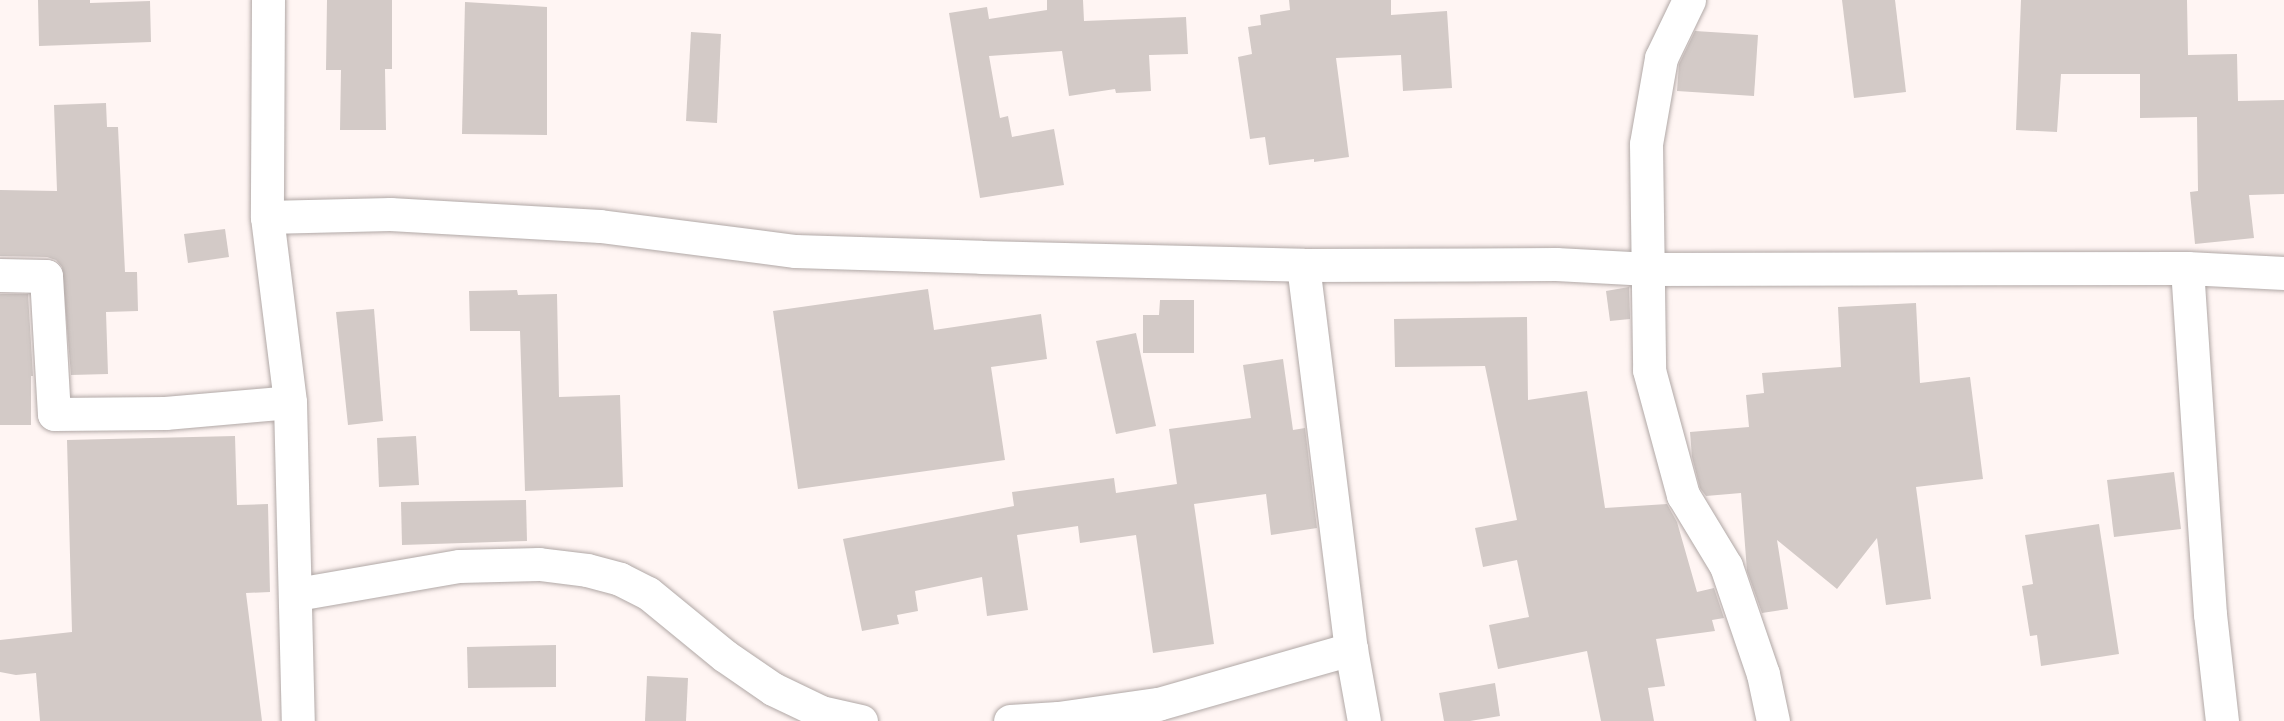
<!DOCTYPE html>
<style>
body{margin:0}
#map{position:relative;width:2284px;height:721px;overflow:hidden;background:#fff5f3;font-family:Rubik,sans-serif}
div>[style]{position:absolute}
.building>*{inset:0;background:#d3cac7}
.roads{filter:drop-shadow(0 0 2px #b1a8a6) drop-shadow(0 0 2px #b1a8a6)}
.street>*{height:33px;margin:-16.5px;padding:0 16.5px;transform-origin:16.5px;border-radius:16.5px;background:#fff}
span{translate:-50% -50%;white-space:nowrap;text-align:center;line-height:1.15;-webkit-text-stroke:4.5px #fff5f3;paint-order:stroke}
</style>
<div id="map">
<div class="building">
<div style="clip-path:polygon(38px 0,90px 0,90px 3px,150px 1px,151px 42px,39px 46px)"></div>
<div style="clip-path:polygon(327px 0,392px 0,392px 69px,385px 69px,386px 130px,340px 130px,341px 70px,326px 70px)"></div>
<div style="clip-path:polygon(1047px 0,1083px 0,1084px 21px,1186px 17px,1188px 54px,1149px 55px,1151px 91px,1116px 93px,1115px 89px,1069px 96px,1062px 51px,989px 56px,1000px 118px,1008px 116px,1012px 137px,1054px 129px,1064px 185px,980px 198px,949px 13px,987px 7px,989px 19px,1047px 10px)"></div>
<div style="clip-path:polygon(1289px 0,1391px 0,1391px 15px,1447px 11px,1452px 88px,1403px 91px,1401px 55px,1336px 58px,1349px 157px,1314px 162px,1314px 159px,1269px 165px,1265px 137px,1250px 139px,1238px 57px,1252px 54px,1248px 27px,1261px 25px,1260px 15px,1290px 10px)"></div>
<div style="clip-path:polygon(1842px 0,1895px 0,1906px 92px,1854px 98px)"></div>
<div style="clip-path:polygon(2021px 0,2187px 0,2188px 55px,2237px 54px,2238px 101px,2284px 100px,2284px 194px,2249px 195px,2254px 238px,2195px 244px,2190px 192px,2198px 191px,2197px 117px,2140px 118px,2140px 74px,2061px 74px,2057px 132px,2016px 130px)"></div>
<div style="clip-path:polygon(465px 2px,547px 7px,547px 135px,462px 134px)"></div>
<div style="clip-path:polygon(1695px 31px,1758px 35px,1754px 96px,1677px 91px,1679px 64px)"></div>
<div style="clip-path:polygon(691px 32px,721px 34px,717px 123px,686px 121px)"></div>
<div style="clip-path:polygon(106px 103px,107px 127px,118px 127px,125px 272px,137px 272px,138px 311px,106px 312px,108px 374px,71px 375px,62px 267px,56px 260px,47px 257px,0 256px,0 190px,57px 191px,54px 105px)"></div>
<div style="clip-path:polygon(225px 229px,229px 257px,188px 263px,184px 234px)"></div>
<div style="clip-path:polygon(1629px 287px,1630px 319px,1610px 321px,1606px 291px)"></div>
<div style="clip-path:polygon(928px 289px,934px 330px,1041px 314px,1047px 359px,991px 367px,1005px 460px,798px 489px,773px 311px)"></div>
<div style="clip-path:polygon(517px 290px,518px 295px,557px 294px,559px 397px,620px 395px,623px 487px,525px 491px,520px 331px,470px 331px,469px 291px)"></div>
<div style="clip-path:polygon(0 294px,28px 294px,33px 376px,31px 376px,31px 425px,0 425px)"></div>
<div style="clip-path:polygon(1160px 300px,1194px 300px,1194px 353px,1143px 353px,1143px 315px,1159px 315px)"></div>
<div style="clip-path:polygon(1916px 303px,1920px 383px,1970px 377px,1983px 479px,1916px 487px,1931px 599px,1886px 605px,1877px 538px,1837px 589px,1777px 540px,1788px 609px,1762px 613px,1747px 571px,1741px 493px,1706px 496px,1700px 488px,1692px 457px,1690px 432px,1749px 427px,1746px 395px,1764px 393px,1762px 373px,1841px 367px,1838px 307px)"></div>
<div style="clip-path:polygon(374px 309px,383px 421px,348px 425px,336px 312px)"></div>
<div style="clip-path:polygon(1527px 317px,1528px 400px,1587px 391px,1605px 508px,1667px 504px,1677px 522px,1697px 592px,1714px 588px,1724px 618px,1712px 620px,1715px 631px,1656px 639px,1665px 686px,1648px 688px,1654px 721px,1601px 721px,1587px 651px,1498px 669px,1489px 625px,1529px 617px,1517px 560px,1483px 567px,1475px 528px,1517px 520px,1485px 366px,1395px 367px,1394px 319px)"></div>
<div style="clip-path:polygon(1136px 333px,1156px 426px,1116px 434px,1096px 341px)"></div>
<div style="clip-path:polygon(1283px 359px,1293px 430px,1305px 428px,1317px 528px,1271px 535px,1266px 494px,1194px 504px,1214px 644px,1153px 653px,1136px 535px,1080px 543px,1078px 526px,1017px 535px,1028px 610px,987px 616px,982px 577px,915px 591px,918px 611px,897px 615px,899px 624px,862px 631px,843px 539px,1014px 506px,1012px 492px,1114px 478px,1116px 493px,1177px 484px,1169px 429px,1251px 418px,1243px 365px)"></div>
<div style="clip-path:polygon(235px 436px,237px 505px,268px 504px,270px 592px,246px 593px,262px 721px,40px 721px,36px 673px,16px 675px,0 672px,0 640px,72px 632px,67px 440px)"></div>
<div style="clip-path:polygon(416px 436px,419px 485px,379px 487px,377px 438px)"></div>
<div style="clip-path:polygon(2174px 472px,2181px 529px,2114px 537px,2107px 480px)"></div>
<div style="clip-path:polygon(526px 500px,527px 541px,402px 545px,401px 502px)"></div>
<div style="clip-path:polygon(2099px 524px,2119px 654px,2041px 666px,2037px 635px,2030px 636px,2022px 586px,2033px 584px,2025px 535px)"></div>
<div style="clip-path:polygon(556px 645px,556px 687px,468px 688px,467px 647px)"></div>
<div style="clip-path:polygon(647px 676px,688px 678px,686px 721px,645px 721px)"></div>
<div style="clip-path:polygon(1495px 683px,1500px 716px,1470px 721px,1444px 721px,1439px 693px)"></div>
</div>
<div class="roads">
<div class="street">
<div style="left:268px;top:0;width:217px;rotate:90.3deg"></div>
<div style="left:267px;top:217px;width:186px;rotate:82.9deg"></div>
<div style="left:290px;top:402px;width:319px;rotate:88.6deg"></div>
<div style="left:1689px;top:0;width:64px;rotate:115.8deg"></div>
<div style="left:1661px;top:58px;width:87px;rotate:99.9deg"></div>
<div style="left:1646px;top:144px;width:226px;rotate:89.2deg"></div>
<div style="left:1649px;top:370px;width:130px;rotate:74.8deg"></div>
<div style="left:1683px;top:495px;width:83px;rotate:58.8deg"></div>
<div style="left:1726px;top:566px;width:114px;rotate:71.1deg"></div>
<div style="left:1763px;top:674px;width:48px;rotate:78deg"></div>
<div style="left:267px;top:217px;width:123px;rotate:-1.4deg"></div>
<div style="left:390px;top:214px;width:210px;rotate:3.3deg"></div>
<div style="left:600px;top:226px;width:197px;rotate:7.3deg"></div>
<div style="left:795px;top:251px;width:186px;rotate:1.8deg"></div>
<div style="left:981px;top:257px;width:322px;rotate:1.4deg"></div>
<div style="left:1303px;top:265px;width:253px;rotate:-0.2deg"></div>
<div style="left:1556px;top:264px;width:93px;rotate:3.1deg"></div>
<div style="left:1649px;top:269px;width:538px;rotate:-0.11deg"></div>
<div style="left:2187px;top:268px;width:97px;rotate:3deg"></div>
<div style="left:1303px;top:265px;width:387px;rotate:82.9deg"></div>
<div style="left:1351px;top:649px;width:73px;rotate:79.8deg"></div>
<div style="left:2187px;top:268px;width:347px;rotate:86.2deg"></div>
<div style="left:2210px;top:614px;width:108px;rotate:83.6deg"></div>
<div style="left:0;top:275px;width:46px;rotate:1.2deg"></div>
<div style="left:46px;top:276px;width:138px;rotate:86.7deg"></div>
<div style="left:54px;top:414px;width:111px;rotate:-0.5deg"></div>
<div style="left:165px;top:413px;width:125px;rotate:-5deg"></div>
<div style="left:297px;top:594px;width:164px;rotate:-9.8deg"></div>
<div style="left:459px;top:566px;width:80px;rotate:-1.4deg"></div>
<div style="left:539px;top:564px;width:48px;rotate:7.1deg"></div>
<div style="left:587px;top:570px;width:34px;rotate:15deg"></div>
<div style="left:620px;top:579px;width:31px;rotate:27deg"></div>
<div style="left:648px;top:593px;width:99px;rotate:39.3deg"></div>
<div style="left:725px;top:656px;width:58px;rotate:34.5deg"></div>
<div style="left:773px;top:689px;width:53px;rotate:25.6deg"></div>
<div style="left:821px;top:712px;width:41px;rotate:12.7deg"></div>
<div style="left:1010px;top:721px;width:48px;rotate:-3.6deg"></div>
<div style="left:1058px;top:718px;width:101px;rotate:-8deg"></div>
<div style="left:1158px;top:704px;width:201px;rotate:-15.9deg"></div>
</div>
</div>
</div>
